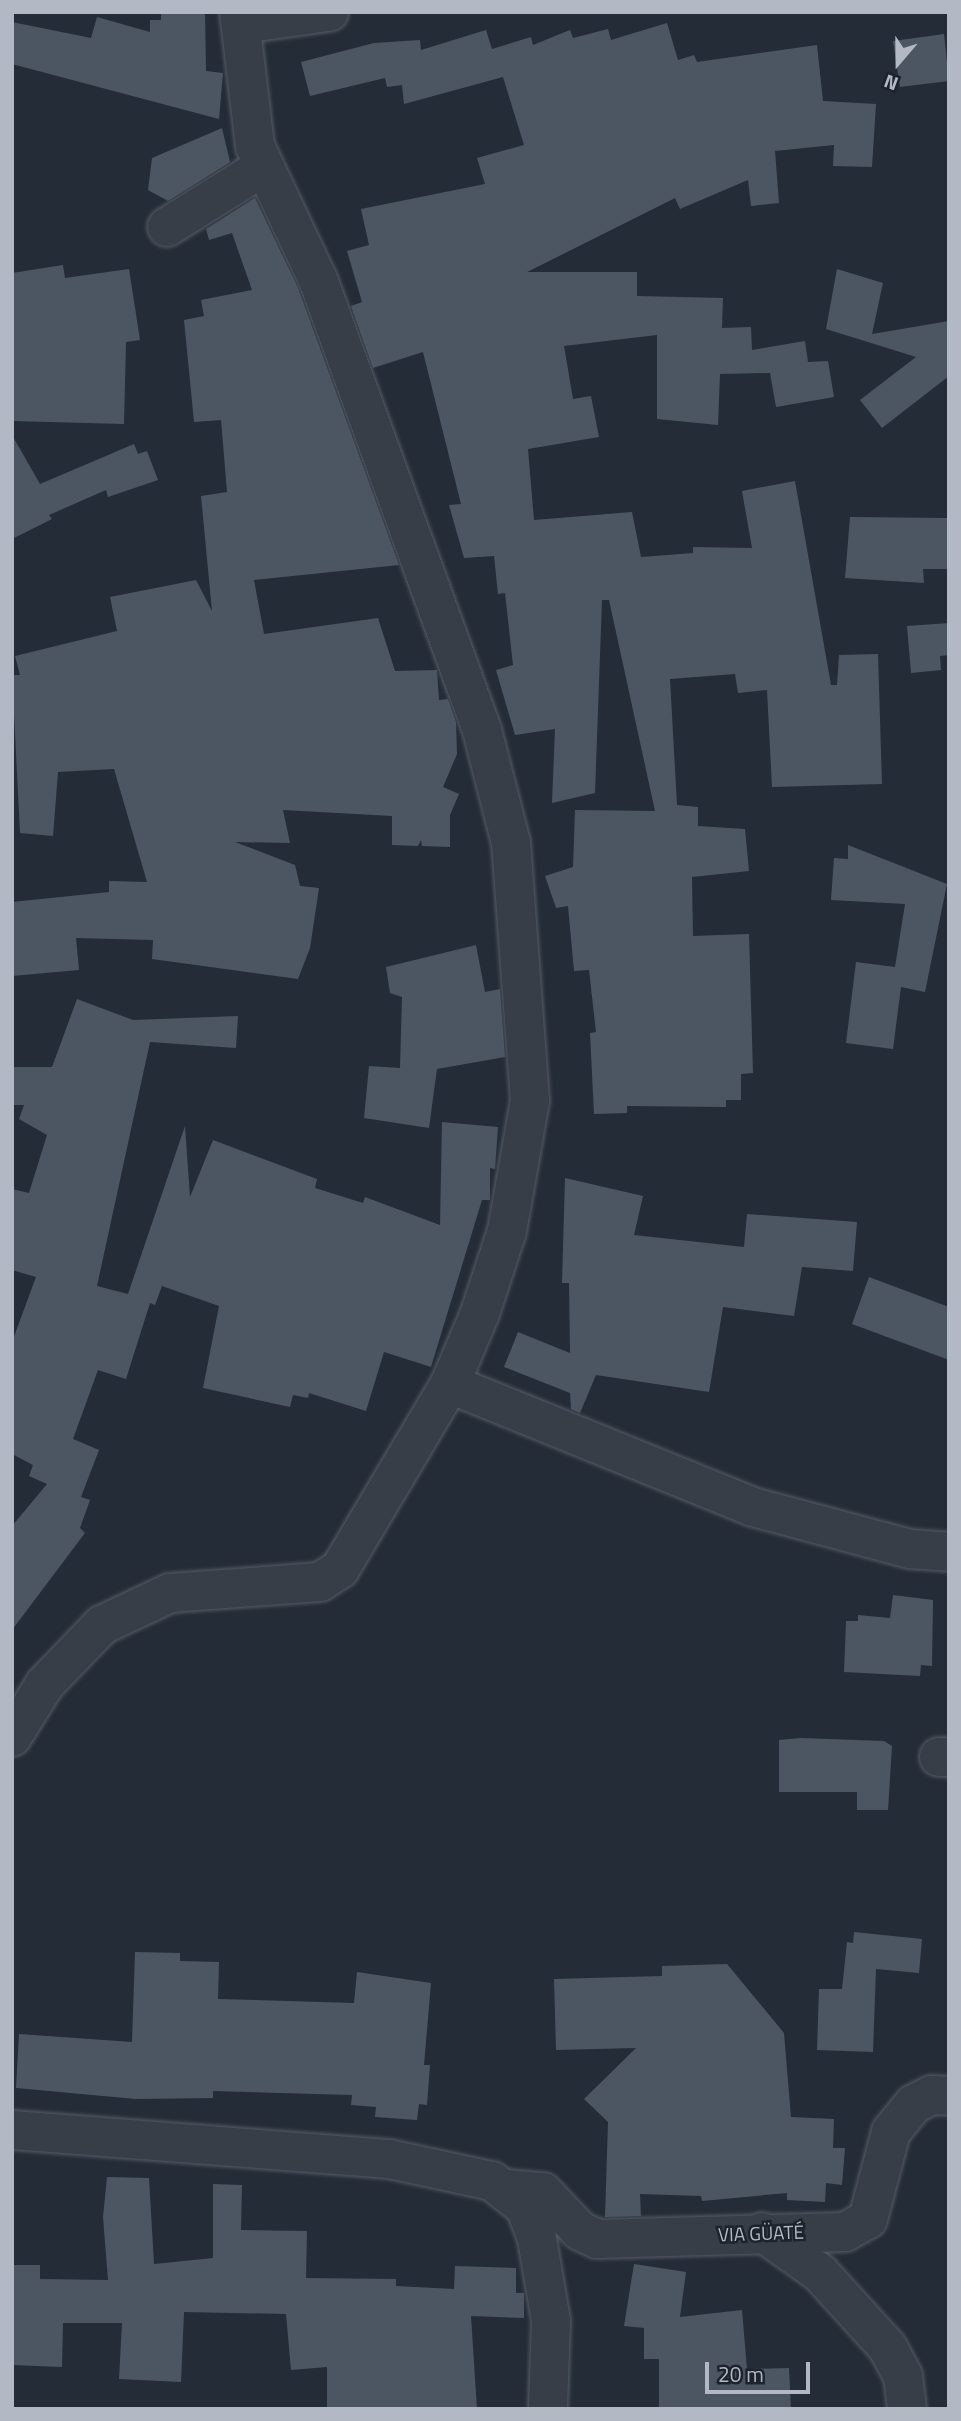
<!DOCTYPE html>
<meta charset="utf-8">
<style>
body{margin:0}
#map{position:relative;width:961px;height:2421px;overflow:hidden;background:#242c37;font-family:"Titillium Web",sans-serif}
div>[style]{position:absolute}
.building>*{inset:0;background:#4c5663}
.roads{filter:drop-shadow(0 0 2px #555c66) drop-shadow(0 0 2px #555c66)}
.minor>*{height:38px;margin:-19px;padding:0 19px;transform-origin:19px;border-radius:19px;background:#373e48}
span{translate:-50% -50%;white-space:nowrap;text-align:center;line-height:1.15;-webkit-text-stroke:5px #1d232d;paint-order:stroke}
.street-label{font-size:19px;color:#b2b9c4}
.frame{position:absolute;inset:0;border:14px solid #b2b9c4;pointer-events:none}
.north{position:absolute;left:863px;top:28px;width:70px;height:70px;-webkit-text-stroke:5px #1d232d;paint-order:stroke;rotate:200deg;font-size:19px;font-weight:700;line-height:28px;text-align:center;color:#b2b9c4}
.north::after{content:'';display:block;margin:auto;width:24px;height:32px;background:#b2b9c4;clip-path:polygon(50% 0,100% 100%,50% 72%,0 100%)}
.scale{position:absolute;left:705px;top:2362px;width:105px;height:32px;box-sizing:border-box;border:4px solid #b2b9c4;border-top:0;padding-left:9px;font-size:21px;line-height:24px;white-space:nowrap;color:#b2b9c4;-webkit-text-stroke:5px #1d232d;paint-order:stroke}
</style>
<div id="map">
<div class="building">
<div style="clip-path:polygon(161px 12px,205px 12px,206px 71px,223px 73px,219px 119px,12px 64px,12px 22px,91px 38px,97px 17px,150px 32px,150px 20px,161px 20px)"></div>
<div style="clip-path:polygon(667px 23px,678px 60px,694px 55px,697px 62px,817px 45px,823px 101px,876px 104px,872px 167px,833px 166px,834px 145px,775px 151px,779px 203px,751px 206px,748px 180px,680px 209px,675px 198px,527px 272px,637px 272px,637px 296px,723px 298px,722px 328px,751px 327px,752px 350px,805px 341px,808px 362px,828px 361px,834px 397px,776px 407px,770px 373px,720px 374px,718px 425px,657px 419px,657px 335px,564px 346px,573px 399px,591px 396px,599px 437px,528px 449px,534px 520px,632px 512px,641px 557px,693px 553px,693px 547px,752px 548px,742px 491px,795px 481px,831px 685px,837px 685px,839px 655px,878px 654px,882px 784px,772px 787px,767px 690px,738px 693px,735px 674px,670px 679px,677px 805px,698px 807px,698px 826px,745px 829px,749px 871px,692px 877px,693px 936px,749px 934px,753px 1073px,741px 1074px,741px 1100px,726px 1100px,726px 1107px,627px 1106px,627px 1113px,594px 1114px,590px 1033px,596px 1032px,589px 970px,574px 971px,568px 906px,556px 908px,545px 876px,573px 867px,575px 810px,655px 811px,609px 600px,602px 600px,595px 793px,552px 803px,555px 729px,515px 735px,496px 670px,513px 665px,505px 593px,498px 594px,494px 556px,464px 558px,449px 505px,461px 504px,423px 352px,373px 368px,351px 306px,362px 302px,347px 251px,369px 245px,361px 209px,485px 184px,477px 158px,524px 145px,503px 77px,404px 104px,402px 85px,387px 87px,385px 78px,310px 96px,301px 62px,374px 43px,420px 40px,421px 50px,486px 30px,492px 49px,531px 37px,533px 45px,570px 30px,573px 38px,608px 29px,611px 40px)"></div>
<div style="clip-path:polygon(944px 34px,949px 81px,900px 87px,893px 41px)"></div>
<div style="clip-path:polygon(222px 128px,230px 162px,168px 201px,148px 190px,152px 158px)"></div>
<div style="clip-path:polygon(255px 198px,298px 288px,399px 565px,254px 580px,264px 634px,378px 618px,395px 671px,437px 670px,439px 700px,448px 699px,456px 722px,457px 754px,443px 787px,459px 794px,450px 815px,450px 847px,422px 846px,421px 840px,418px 846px,392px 845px,392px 816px,283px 810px,290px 843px,235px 842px,295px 865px,300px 886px,319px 888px,310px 948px,298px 979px,152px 959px,153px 940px,76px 938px,79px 970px,12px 976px,12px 902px,109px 892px,109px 881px,147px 882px,114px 769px,58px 772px,53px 836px,20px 833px,12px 675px,20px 675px,15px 656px,117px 631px,110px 597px,196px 580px,212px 611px,201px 496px,227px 492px,221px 420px,194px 422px,184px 320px,204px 316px,201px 300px,252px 290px,232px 233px,209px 240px,206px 229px)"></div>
<div style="clip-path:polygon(63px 265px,65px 278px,129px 269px,140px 340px,126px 342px,124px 424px,12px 421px,12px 273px)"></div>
<div style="clip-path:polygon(837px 269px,883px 283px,872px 334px,949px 321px,949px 376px,882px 428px,860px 400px,916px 357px,826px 329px)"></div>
<div style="clip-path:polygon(12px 435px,40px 484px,134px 444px,138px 454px,147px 451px,158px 480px,108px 497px,106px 490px,49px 515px,52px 519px,12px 539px)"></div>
<div style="clip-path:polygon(850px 517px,949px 518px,949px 569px,923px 569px,924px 583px,845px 578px)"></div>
<div style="clip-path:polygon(949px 623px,949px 655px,940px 656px,941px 670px,911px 673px,907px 626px)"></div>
<div style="clip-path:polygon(848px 845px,947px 884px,925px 992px,901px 987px,893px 1049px,846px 1043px,856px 962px,895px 967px,905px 904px,831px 900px,834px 858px,848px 859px)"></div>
<div style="clip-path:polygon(476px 945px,485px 992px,500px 989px,505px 1057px,437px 1069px,429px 1128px,364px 1118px,369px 1066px,400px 1068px,402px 997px,390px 993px,386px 967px)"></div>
<div style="clip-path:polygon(77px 999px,133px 1020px,238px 1016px,236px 1048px,150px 1042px,97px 1286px,128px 1294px,185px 1126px,190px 1197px,213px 1140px,317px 1179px,315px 1188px,363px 1203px,365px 1197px,440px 1225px,442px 1122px,498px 1127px,495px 1169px,490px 1168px,490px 1200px,482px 1200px,431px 1367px,384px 1352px,366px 1411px,309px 1393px,308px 1398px,293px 1395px,290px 1407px,203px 1388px,219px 1306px,162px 1286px,155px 1305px,150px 1303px,126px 1379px,98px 1370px,73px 1439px,99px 1450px,81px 1497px,90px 1500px,80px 1528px,85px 1533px,12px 1630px,12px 1526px,47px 1484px,29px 1476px,33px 1465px,12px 1454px,12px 1342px,36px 1277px,12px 1270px,12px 1189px,29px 1193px,47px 1135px,19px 1119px,24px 1105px,12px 1105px,12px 1067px,52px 1067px)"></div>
<div style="clip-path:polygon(565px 1178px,643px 1196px,634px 1235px,744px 1247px,747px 1214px,857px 1222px,853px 1271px,802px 1267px,794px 1316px,723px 1307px,709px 1392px,596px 1375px,580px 1413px,571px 1409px,570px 1393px,504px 1367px,518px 1332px,570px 1353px,569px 1283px,562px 1283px)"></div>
<div style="clip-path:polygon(869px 1277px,949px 1307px,949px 1360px,852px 1324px)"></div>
<div style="clip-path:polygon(893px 1595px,933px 1600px,932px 1666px,921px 1665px,920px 1676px,844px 1672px,846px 1621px,858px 1621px,858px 1615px,890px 1618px)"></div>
<div style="clip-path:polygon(801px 1738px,884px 1741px,892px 1746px,888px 1810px,857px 1810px,857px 1792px,779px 1792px,779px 1740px)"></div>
<div style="clip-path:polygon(854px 1932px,922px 1939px,919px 1973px,876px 1969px,873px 2052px,817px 2050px,819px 1989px,842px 1989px,847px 1942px,853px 1943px)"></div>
<div style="clip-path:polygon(135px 1952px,180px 1953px,180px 1961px,219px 1962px,218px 1999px,354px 2003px,357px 1972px,431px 1983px,424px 2065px,430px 2065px,427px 2105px,419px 2104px,417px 2120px,375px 2117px,376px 2107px,351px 2105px,352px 2095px,213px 2091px,213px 2098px,136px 2099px,16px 2088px,19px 2034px,132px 2042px)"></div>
<div style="clip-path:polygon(727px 1964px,784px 2033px,791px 2117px,834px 2119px,833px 2148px,845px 2148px,842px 2185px,826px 2183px,825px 2202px,787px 2200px,787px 2193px,702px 2201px,701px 2196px,640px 2194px,641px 2216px,605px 2217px,608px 2122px,584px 2099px,636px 2048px,556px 2050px,554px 1979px,662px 1976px,662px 1966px)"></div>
<div style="clip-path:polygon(107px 2177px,149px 2178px,154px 2264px,213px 2258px,213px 2184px,242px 2185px,241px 2230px,307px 2231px,306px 2278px,396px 2279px,396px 2286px,454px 2289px,455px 2266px,516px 2268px,516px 2293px,524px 2293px,524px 2318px,471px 2316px,477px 2409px,327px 2409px,327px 2367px,291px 2370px,286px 2314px,184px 2312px,181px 2382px,119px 2379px,122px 2323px,63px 2323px,62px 2367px,12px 2365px,12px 2265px,40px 2265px,40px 2279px,108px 2280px,103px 2217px)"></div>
<div style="clip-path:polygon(634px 2264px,686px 2272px,680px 2317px,742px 2310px,747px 2369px,789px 2368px,791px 2409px,659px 2409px,659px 2359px,644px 2359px,644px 2328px,624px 2326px)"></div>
</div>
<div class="roads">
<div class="minor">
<div style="left:242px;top:24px;width:88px;rotate:-7.9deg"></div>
<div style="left:167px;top:227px;width:113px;rotate:-32deg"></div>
<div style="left:450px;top:1384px;width:327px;rotate:22.1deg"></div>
<div style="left:753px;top:1507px;width:163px;rotate:15deg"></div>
<div style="left:910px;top:1549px;width:39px;rotate:4deg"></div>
<div style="left:12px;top:1737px;width:62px;rotate:-58.1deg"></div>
<div style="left:45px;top:1684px;width:82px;rotate:-46deg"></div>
<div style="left:102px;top:1625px;width:75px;rotate:-25.2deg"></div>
<div style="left:170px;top:1593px;width:150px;rotate:-4.2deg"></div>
<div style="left:320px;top:1582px;width:24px;rotate:-33deg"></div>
<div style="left:340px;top:1569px;width:215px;rotate:-59.3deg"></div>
<div style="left:450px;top:1384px;width:77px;rotate:-67.1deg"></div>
<div style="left:480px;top:1313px;width:86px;rotate:-71.8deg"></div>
<div style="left:507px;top:1231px;width:132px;rotate:-80deg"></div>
<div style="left:530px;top:1101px;width:259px;rotate:-94.2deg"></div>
<div style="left:511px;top:843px;width:117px;rotate:-104.4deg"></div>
<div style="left:482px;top:730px;width:479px;rotate:-110deg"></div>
<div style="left:318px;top:280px;width:148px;rotate:-115.2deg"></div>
<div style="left:255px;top:146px;width:135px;rotate:-96.8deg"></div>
<div style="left:939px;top:1757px;width:10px"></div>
<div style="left:12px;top:2130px;width:378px;rotate:4.4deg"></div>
<div style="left:389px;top:2159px;width:105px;rotate:12.1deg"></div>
<div style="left:492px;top:2181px;width:42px;rotate:38.2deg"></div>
<div style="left:525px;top:2207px;width:34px;rotate:69deg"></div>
<div style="left:537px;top:2239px;width:83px;rotate:80.3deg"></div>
<div style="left:551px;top:2321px;width:88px;rotate:92deg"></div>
<div style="left:506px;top:2189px;width:37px;rotate:5deg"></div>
<div style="left:543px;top:2192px;width:54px;rotate:46.5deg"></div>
<div style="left:580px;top:2231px;width:19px;rotate:25deg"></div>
<div style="left:597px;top:2239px;width:248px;rotate:-1.6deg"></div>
<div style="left:845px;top:2232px;width:26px;rotate:-29deg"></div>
<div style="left:868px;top:2219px;width:90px;rotate:-75.2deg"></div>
<div style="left:891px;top:2132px;width:36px;rotate:-51deg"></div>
<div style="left:914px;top:2104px;width:20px;rotate:-27deg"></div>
<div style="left:932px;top:2095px;width:17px;rotate:3deg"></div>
<div style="left:762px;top:2232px;width:71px;rotate:35.3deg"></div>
<div style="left:820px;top:2273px;width:101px;rotate:47.8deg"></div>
<div style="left:888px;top:2348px;width:32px;rotate:62deg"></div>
<div style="left:903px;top:2376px;width:33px;rotate:83deg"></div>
</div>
</div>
<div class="street-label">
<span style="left:761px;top:2233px;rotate:-2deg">VIA GÜATÉ</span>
</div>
<div class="frame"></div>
<div class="north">N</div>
<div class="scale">20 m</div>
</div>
